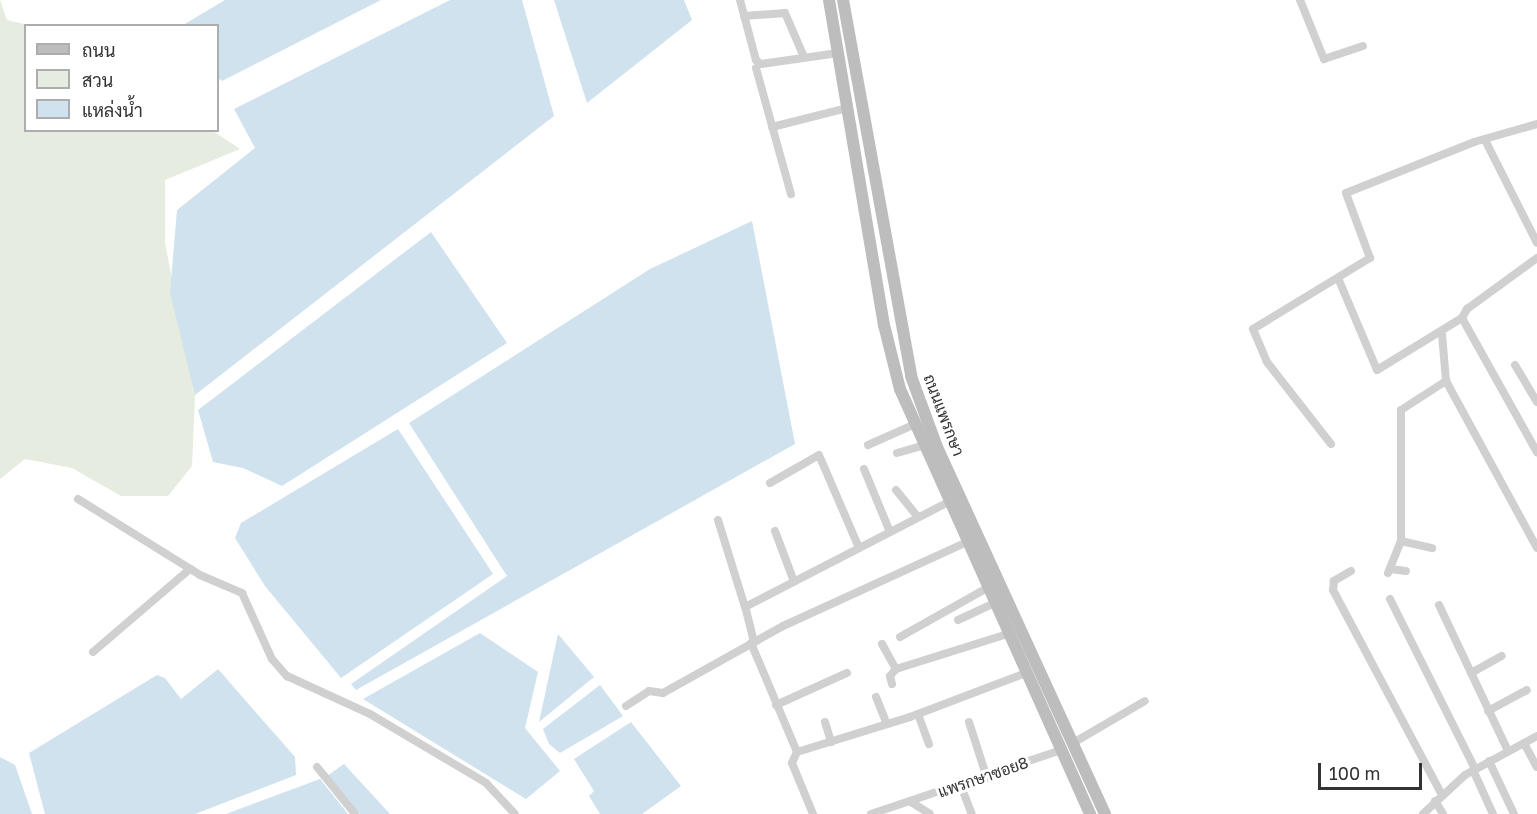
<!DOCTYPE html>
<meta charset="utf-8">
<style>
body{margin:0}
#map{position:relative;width:1537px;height:814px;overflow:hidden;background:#fff;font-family:"Golos Text",Sarabun,sans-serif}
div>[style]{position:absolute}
.green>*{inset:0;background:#e6ecdf}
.water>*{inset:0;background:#cfe2ee}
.minor>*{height:8px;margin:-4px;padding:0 4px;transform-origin:4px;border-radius:4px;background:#d0d0d0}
.secondary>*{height:12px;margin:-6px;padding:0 6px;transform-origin:6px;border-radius:6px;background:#bdbdbd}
span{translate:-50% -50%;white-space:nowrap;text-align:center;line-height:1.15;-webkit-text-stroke:6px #fff;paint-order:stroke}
.street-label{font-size:16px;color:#333}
.legend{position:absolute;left:24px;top:24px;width:195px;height:108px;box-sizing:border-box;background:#fff;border:2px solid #adadad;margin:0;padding:8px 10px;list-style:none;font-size:18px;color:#333}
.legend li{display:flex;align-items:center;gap:12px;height:30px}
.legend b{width:30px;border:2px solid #adadad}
.scale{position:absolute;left:1318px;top:763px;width:104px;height:27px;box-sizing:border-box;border:3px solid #333;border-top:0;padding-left:8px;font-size:18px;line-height:21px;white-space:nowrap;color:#333;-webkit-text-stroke:4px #fff;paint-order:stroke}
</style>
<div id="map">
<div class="green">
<div style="clip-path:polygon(0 0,7px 20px,28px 25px,26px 130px,213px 131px,240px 149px,165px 180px,165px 243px,195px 395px,192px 466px,168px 496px,121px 496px,72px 468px,25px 459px,0 479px)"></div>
</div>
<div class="water">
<div style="clip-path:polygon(225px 0,381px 0,222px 81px,218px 78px,218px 26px,183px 25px)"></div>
<div style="clip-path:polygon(450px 0,522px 0,554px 116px,195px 395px,170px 293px,177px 210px,255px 148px,234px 109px)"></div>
<div style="clip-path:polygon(554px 0,684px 0,692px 20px,587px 103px)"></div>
<div style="clip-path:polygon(752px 221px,795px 444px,356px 690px,351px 684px,507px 576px,409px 423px,650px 269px)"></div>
<div style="clip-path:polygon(431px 232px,507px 343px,282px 486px,243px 468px,213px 462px,198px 410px)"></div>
<div style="clip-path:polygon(398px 429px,493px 574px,341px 678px,265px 586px,235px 538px,241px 523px)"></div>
<div style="clip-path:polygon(480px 633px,538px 672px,525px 728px,560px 771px,526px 799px,363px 699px)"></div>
<div style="clip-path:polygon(558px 634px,594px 677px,539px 722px)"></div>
<div style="clip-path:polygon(218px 669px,295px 757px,296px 775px,195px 814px,45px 814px,29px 753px,157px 675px,165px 678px,181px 699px)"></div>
<div style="clip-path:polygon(600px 685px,623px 716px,560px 753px,549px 744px,543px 729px)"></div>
<div style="clip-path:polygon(631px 722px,681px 786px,642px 814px,600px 814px,589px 796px,594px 791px,574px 759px)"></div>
<div style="clip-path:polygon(0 757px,15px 765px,32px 814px,0 814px)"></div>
<div style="clip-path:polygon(344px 764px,390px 814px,360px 814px,327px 776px)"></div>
<div style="clip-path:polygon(320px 779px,348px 814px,226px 814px)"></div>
</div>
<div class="minor">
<div style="left:740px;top:0;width:62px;rotate:75.1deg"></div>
<div style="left:756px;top:60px;width:6px;rotate:39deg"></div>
<div style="left:761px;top:64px;width:78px;rotate:-8.1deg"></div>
<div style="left:1300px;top:0;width:64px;rotate:67.9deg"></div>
<div style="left:1324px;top:59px;width:41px;rotate:-18.4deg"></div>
<div style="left:744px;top:16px;width:41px;rotate:-4.2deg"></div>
<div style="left:785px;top:13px;width:48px;rotate:66.6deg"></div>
<div style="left:756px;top:68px;width:131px;rotate:74.5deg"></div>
<div style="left:772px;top:127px;width:77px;rotate:-14.2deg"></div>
<div style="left:1485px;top:140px;width:115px;rotate:63.2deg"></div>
<div style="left:1537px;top:258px;width:87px;rotate:143.9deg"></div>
<div style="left:1467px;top:309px;width:10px;rotate:119deg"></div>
<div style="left:1462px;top:318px;width:154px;rotate:60.8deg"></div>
<div style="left:1338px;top:278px;width:100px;rotate:67deg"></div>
<div style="left:1377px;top:370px;width:100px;rotate:-31.5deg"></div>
<div style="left:1442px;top:334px;width:47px;rotate:85.1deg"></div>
<div style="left:1446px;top:381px;width:190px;rotate:61.4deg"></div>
<div style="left:1515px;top:365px;width:43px;rotate:59.3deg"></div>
<div style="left:1331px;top:444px;width:104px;rotate:-128deg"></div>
<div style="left:1267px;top:362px;width:36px;rotate:-113deg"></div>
<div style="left:1253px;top:329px;width:137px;rotate:-31.3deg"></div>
<div style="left:1370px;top:258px;width:69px;rotate:-110.3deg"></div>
<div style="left:1346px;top:193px;width:138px;rotate:-21.7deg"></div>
<div style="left:1474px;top:142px;width:66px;rotate:-15.9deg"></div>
<div style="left:868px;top:445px;width:49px;rotate:-24deg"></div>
<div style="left:897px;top:453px;width:26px;rotate:-16deg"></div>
<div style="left:864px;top:469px;width:68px;rotate:67.6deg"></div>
<div style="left:770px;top:483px;width:56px;rotate:-29.7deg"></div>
<div style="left:819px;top:455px;width:101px;rotate:66.7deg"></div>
<div style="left:896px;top:490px;width:35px;rotate:51deg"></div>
<div style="left:78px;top:499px;width:144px;rotate:31.9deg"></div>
<div style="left:200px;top:575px;width:46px;rotate:23.2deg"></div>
<div style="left:242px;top:593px;width:72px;rotate:65.6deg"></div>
<div style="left:272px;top:659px;width:23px;rotate:49deg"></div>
<div style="left:287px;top:676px;width:91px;rotate:24.6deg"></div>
<div style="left:370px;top:714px;width:135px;rotate:30.7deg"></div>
<div style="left:486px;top:783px;width:42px;rotate:46.9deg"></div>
<div style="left:718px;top:520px;width:91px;rotate:72.8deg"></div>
<div style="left:775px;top:531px;width:51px;rotate:69.4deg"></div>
<div style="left:1401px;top:541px;width:32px;rotate:13deg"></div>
<div style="left:1390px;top:569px;width:16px;rotate:7deg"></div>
<div style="left:1351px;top:571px;width:20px;rotate:150deg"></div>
<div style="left:1334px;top:581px;width:9px;rotate:96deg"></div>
<div style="left:1333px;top:590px;width:232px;rotate:62deg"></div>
<div style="left:1388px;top:573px;width:35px;rotate:-68deg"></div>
<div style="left:1401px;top:541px;width:131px;rotate:-90deg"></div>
<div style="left:1401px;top:410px;width:54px;rotate:-32.8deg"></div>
<div style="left:1390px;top:599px;width:190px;rotate:63.4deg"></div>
<div style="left:1439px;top:605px;width:161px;rotate:64.7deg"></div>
<div style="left:958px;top:620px;width:40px;rotate:-25deg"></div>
<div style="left:900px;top:637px;width:100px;rotate:-29.4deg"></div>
<div style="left:754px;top:642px;width:36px;rotate:-104deg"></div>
<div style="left:745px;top:607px;width:229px;rotate:-27.3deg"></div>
<div style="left:751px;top:643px;width:118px;rotate:67.1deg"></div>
<div style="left:882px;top:644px;width:29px;rotate:61deg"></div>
<div style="left:896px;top:669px;width:117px;rotate:-17.4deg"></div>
<div style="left:93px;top:652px;width:128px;rotate:-40.6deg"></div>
<div style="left:1471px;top:673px;width:35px;rotate:-29deg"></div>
<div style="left:892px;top:684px;width:8px;rotate:-104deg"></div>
<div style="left:890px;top:676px;width:9px;rotate:-49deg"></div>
<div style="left:876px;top:697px;width:29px;rotate:68deg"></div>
<div style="left:776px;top:705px;width:78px;rotate:-24.3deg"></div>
<div style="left:626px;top:706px;width:27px;rotate:-33deg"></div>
<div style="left:649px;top:691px;width:14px;rotate:8deg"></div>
<div style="left:663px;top:693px;width:137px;rotate:-29.2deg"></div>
<div style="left:783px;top:626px;width:202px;rotate:-24.5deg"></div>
<div style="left:1488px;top:711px;width:44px;rotate:-28.3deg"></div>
<div style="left:918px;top:714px;width:32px;rotate:70deg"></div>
<div style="left:825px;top:722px;width:21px;rotate:73deg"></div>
<div style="left:969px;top:722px;width:59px;rotate:72.2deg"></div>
<div style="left:1073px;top:743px;width:83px;rotate:-30.3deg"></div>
<div style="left:1524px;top:743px;width:27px;rotate:62deg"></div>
<div style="left:1489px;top:761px;width:59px;rotate:64.7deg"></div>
<div style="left:317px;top:767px;width:60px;rotate:51deg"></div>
<div style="left:1473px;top:770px;width:48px;rotate:65.6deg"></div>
<div style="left:961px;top:786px;width:30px;rotate:69deg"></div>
<div style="left:1435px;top:801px;width:15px;rotate:58deg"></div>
<div style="left:911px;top:802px;width:22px;rotate:32deg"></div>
<div style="left:813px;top:814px;width:55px;rotate:-112.4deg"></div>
<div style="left:792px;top:763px;width:12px;rotate:-66deg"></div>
<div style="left:797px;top:752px;width:118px;rotate:-17.2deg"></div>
<div style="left:910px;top:717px;width:124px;rotate:-20.8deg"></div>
<div style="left:871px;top:814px;width:200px;rotate:-18.6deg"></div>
<div style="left:1423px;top:814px;width:57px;rotate:-42.9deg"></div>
<div style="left:1465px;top:775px;width:82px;rotate:-28.4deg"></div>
</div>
<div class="secondary">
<div style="left:829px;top:0;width:330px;rotate:80.4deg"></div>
<div style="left:884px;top:325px;width:66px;rotate:76deg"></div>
<div style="left:900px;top:389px;width:466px;rotate:65.9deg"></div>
<div style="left:843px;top:0;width:382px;rotate:79.7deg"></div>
<div style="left:911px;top:376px;width:76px;rotate:69.9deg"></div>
<div style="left:937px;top:447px;width:404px;rotate:65.4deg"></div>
</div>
<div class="street-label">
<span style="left:944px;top:415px;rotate:69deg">ถนนแพรกษา</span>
<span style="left:983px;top:777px;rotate:-19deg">แพรกษาซอย8</span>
</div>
<ul class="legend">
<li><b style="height:8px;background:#bdbdbd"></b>ถนน</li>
<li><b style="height:16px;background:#e6ecdf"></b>สวน</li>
<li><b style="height:16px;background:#cfe2ee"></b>แหล่งน้ำ</li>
</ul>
<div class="scale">100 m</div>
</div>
